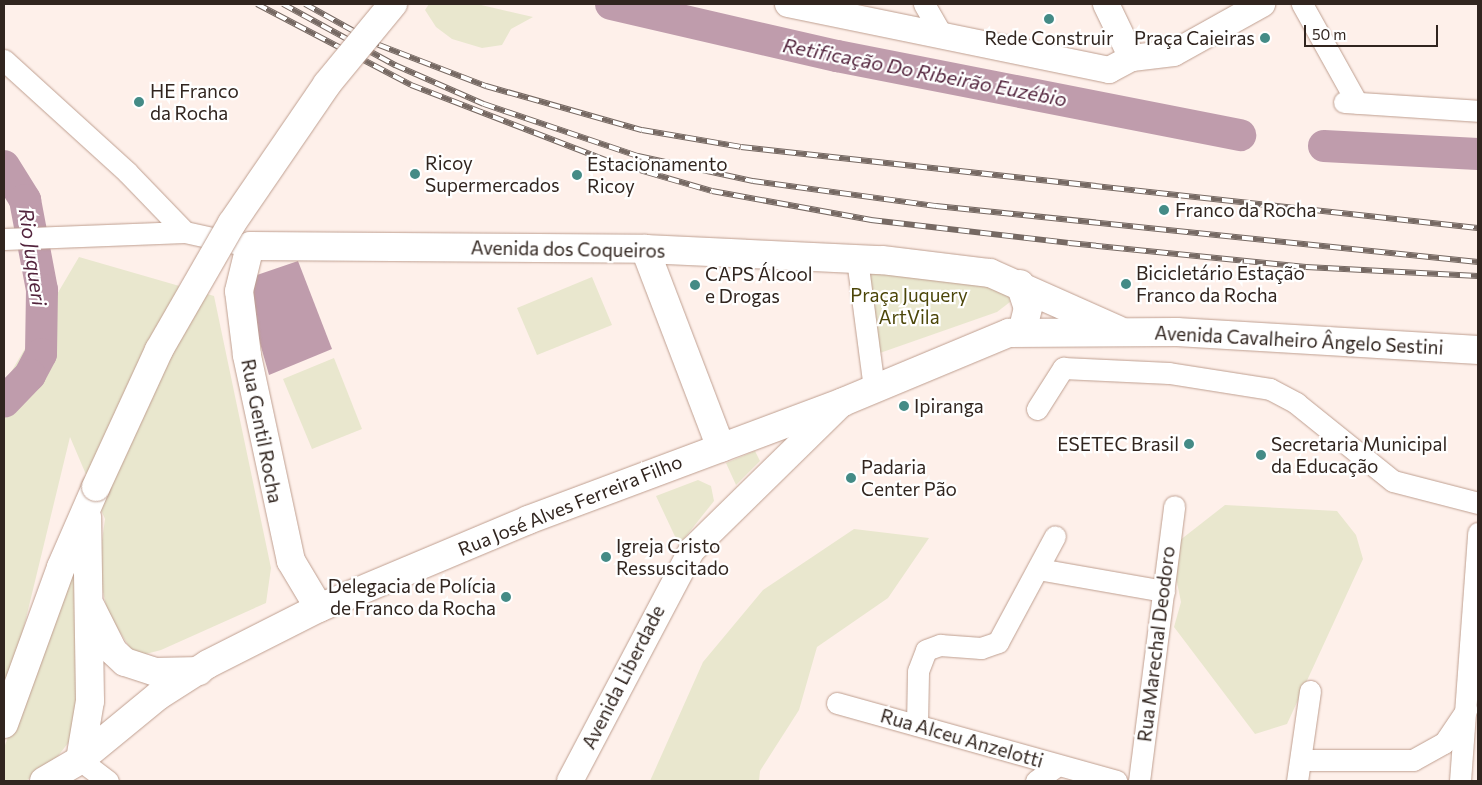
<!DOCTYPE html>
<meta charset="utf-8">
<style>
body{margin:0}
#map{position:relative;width:1482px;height:785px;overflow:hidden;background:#fef0ea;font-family:Commissioner,sans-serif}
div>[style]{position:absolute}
.green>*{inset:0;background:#e9e7ce}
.water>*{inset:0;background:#bf9cac}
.river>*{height:32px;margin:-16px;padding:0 16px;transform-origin:16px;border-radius:16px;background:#bf9cac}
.roads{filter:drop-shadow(0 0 1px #bf9f90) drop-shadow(0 0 1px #bf9f90)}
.minor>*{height:21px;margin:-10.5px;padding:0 10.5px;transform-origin:10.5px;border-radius:10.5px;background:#fff}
.tertiary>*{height:26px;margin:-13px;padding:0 13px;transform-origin:13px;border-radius:13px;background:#fff}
.secondary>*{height:28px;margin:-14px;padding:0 14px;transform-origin:14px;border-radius:14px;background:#fff}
.primary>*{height:28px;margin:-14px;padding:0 14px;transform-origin:14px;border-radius:14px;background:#fff}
.rail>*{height:5.5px;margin-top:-2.75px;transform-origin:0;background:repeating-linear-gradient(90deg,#fff 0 11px,#766963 0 22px);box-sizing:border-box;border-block:1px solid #766963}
.bridges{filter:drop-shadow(0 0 1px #bf9f90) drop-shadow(0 0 1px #bf9f90)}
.primary-bridge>*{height:28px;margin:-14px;padding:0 14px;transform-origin:14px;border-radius:14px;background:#fff}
.dots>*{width:14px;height:14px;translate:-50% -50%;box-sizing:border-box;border:2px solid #fff;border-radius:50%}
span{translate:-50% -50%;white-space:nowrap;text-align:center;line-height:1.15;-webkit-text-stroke:4.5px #fff;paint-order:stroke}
.poi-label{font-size:19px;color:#31251f}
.right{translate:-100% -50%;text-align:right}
.left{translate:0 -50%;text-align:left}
.street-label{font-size:19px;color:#31251f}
.park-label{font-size:19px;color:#4c4609}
.water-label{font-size:20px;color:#52233c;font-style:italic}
.frame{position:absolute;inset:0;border:5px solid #31251f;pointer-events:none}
.scale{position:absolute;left:1304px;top:25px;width:134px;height:22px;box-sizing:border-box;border:2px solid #31251f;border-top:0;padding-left:6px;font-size:15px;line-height:18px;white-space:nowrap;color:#31251f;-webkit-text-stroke:4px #fff;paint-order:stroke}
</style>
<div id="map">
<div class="green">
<div style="clip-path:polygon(429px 4px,477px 4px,533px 17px,511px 29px,502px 45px,482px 48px,452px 39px,436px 27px,425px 10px)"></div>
<div style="clip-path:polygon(79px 257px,214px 296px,271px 568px,266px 603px,161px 650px,142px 655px,132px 651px,108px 614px,98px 570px,105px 519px,70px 437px,4px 709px,4px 384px)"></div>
<div style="clip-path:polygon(867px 263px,995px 285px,1009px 292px,1010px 302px,997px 312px,877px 354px)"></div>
<div style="clip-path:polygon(592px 277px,612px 325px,537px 355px,517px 308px)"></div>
<div style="clip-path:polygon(334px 358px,362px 429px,312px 449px,283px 379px)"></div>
<div style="clip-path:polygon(755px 451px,760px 461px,736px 485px,726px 463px)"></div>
<div style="clip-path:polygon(698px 480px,711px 486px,714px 501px,679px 545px,656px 496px)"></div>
<div style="clip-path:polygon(1225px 505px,1337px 511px,1356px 535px,1363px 559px,1287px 724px,1255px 734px,1174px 627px,1181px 602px,1170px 548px)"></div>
<div style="clip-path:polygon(854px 529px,929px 538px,888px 598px,817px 647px,799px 710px,760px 771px,759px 781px,650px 781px,703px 662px,763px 590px)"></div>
<div style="clip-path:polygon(75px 566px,80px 685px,72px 738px,58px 756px,26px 781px,4px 781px,4px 748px,67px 570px)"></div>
</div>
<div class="water">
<div style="clip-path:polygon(298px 261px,332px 349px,269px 375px,254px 322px,248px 278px)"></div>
</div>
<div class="river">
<div style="left:611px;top:4px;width:232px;rotate:13deg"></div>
<div style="left:837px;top:56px;width:411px;rotate:11.1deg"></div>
<div style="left:1324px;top:146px;width:154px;rotate:3deg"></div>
<div style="left:4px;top:166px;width:40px;rotate:58deg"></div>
<div style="left:25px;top:200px;width:92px;rotate:79.3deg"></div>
<div style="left:42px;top:290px;width:64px;rotate:90.9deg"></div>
<div style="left:41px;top:354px;width:24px;rotate:118deg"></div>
<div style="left:30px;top:375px;width:37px;rotate:134deg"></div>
</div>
<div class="roads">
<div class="minor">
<div style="left:924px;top:4px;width:34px;rotate:60deg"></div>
<div style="left:1302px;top:4px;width:113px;rotate:60.9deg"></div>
<div style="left:4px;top:60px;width:166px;rotate:42.3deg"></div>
<div style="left:127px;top:172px;width:83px;rotate:46deg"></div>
<div style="left:1344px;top:102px;width:134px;rotate:3.8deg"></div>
<div style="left:4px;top:239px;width:181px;rotate:-2.2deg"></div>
<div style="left:185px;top:232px;width:51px;rotate:12.4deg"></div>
<div style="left:857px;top:259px;width:131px;rotate:82.5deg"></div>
<div style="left:1037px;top:409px;width:49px;rotate:-57.6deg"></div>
<div style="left:1063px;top:368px;width:106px;rotate:2.7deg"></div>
<div style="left:1169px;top:373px;width:102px;rotate:9deg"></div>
<div style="left:1270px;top:389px;width:30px;rotate:28deg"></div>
<div style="left:1296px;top:403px;width:124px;rotate:38.8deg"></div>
<div style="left:1393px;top:481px;width:88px;rotate:14.5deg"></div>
<div style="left:1038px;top:569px;width:128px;rotate:9.9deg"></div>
<div style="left:837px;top:703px;width:290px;rotate:15.6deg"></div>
<div style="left:917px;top:725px;width:54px;rotate:-88.9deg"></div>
<div style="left:918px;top:671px;width:22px;rotate:-69deg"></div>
<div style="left:926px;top:650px;width:15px;rotate:-20deg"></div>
<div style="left:940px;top:645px;width:41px;rotate:4.2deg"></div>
<div style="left:981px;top:648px;width:18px;rotate:-19deg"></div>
<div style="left:998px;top:642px;width:120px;rotate:-61.7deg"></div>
<div style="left:80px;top:760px;width:35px;rotate:37deg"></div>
<div style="left:1301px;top:760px;width:112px"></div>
<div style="left:1413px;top:760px;width:35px;rotate:-29deg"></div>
<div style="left:1444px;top:743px;width:40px;rotate:-56deg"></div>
<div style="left:1036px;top:781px;width:27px;rotate:-36deg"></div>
<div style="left:1139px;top:781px;width:277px;rotate:-82.7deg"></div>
<div style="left:1297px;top:781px;width:91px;rotate:-81.8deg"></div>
<div style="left:1460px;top:781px;width:249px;rotate:-85.8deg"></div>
</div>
<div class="tertiary">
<div style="left:788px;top:4px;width:328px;rotate:11.6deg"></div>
<div style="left:1109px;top:70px;width:26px;rotate:-28deg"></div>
<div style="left:1106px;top:4px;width:60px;rotate:64.3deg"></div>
<div style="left:1132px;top:58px;width:42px;rotate:-6.8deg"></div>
<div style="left:1174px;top:53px;width:101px;rotate:-29.1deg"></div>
<div style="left:570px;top:781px;width:261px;rotate:-62.2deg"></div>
<div style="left:692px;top:550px;width:211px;rotate:-44.4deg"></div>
</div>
<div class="secondary">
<div style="left:645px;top:249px;width:213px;rotate:69.1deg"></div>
<div style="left:1020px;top:284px;width:25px;rotate:72deg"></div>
<div style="left:1028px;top:308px;width:25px;rotate:104deg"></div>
<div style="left:319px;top:608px;width:55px;rotate:-120.8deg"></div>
<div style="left:291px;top:561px;width:211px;rotate:-102.1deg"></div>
<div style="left:247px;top:355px;width:64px;rotate:-97.1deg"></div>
<div style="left:239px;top:291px;width:46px;rotate:-76.3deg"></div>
<div style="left:250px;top:246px;width:395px;rotate:0.4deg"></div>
<div style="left:645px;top:249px;width:237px;rotate:2.7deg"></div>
<div style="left:882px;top:260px;width:109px;rotate:6.9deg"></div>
<div style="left:990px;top:273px;width:140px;rotate:24deg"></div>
<div style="left:80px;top:760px;width:101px;rotate:-39.4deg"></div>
<div style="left:158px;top:696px;width:59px;rotate:-32.6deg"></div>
<div style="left:208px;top:664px;width:124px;rotate:-26.8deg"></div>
<div style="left:319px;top:608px;width:227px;rotate:-22.8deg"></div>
<div style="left:528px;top:520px;width:336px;rotate:-20.5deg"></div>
<div style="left:843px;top:402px;width:180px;rotate:-22.6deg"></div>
<div style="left:1009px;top:333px;width:168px;rotate:-0.3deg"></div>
<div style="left:1177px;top:332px;width:302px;rotate:3.4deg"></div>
</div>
<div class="primary">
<div style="left:91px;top:607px;width:49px;rotate:63.4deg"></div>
<div style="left:113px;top:651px;width:16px;rotate:43deg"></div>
<div style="left:125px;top:662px;width:33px;rotate:18deg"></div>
<div style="left:156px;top:672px;width:43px;rotate:-1.3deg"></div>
<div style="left:4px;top:724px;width:167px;rotate:-70deg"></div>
<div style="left:61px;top:567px;width:87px;rotate:-66.4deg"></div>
<div style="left:80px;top:760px;width:60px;rotate:-80.4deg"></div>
<div style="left:90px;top:701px;width:184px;rotate:-90.9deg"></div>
<div style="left:44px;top:781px;width:42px;rotate:-30.3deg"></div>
</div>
</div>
<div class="rail">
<div style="left:257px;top:4px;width:174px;rotate:27.7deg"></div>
<div style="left:411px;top:85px;width:208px;rotate:21.1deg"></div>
<div style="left:605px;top:160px;width:111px;rotate:16.2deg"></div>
<div style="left:712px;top:191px;width:162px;rotate:10.3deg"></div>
<div style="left:871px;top:220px;width:199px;rotate:6.6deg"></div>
<div style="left:1069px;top:243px;width:238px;rotate:5.8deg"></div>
<div style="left:1306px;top:267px;width:172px;rotate:3deg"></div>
<div style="left:283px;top:4px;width:128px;rotate:28.6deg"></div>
<div style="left:395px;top:65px;width:97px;rotate:23.7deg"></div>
<div style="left:484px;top:104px;width:163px;rotate:18.7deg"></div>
<div style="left:638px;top:156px;width:118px;rotate:12.3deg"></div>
<div style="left:753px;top:181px;width:185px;rotate:7.8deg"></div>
<div style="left:936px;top:206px;width:545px;rotate:5.9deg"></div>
<div style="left:305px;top:4px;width:85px;rotate:29deg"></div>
<div style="left:379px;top:45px;width:115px;rotate:21deg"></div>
<div style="left:486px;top:86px;width:162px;rotate:15.8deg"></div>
<div style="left:642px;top:130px;width:100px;rotate:9.7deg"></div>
<div style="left:741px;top:147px;width:741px;rotate:6.27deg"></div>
</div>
<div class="bridges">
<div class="primary-bridge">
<div style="left:96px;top:487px;width:151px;rotate:-65.3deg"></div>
<div style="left:159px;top:350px;width:146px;rotate:-60.1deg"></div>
<div style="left:232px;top:223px;width:168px;rotate:-55.6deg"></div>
<div style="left:327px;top:84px;width:104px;rotate:-50.5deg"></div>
</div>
</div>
<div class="dots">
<div style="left:1049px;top:19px;background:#448b86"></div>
<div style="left:1265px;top:38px;background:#448b86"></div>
<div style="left:139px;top:102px;background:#448b86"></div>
<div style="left:415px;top:174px;background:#448b86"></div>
<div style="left:577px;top:175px;background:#448b86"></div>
<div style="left:1164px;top:210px;background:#448b86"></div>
<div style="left:1126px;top:284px;background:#448b86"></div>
<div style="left:695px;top:285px;background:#448b86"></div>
<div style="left:904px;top:406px;background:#448b86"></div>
<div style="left:1189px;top:444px;background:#448b86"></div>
<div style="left:1261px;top:455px;background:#448b86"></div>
<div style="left:851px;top:478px;background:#448b86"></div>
<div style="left:606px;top:557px;background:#448b86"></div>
<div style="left:506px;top:597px;background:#448b86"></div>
</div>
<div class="poi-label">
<span style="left:1049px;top:38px">Rede Construir</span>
<span class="right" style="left:1255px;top:38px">Praça Caieiras</span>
<span class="left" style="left:150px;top:102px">HE Franco<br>da Rocha</span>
<span class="left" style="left:425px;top:174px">Ricoy<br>Supermercados</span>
<span class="left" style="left:587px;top:175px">Estacionamento<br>Ricoy</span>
<span class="left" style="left:1175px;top:210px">Franco da Rocha</span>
<span class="left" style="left:1136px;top:284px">Bicicletário Estação<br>Franco da Rocha</span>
<span class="left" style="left:705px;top:285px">CAPS Álcool<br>e Drogas</span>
<span class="left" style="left:914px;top:406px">Ipiranga</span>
<span class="right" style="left:1179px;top:444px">ESETEC Brasil</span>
<span class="left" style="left:1271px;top:455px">Secretaria Municipal<br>da Educação</span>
<span class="left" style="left:861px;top:478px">Padaria<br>Center Pão</span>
<span class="left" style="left:616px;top:557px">Igreja Cristo<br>Ressuscitado</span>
<span class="right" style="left:496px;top:597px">Delegacia de Polícia<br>de Franco da Rocha</span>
</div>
<div class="street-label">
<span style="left:568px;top:249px;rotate:1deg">Avenida dos Coqueiros</span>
<span style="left:1299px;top:340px;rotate:3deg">Avenida Cavalheiro Ângelo Sestini</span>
<span style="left:262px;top:431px;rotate:79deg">Rua Gentil Rocha</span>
<span style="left:570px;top:505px;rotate:-22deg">Rua José Alves Ferreira Filho</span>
<span style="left:1156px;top:644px;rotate:-83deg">Rua Marechal Deodoro</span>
<span style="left:623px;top:677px;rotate:-63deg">Avenida Liberdade</span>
<span style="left:962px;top:738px;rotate:16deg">Rua Alceu Anzelotti</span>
</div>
<div class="park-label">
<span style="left:909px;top:306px">Praça Juquery<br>ArtVila</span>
</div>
<div class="water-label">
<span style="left:925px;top:72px;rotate:11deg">Retificação Do Ribeirão Euzébio</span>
<span style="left:33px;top:257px;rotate:82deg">Rio Juqueri</span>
</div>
<div class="frame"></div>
<div class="scale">50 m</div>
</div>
